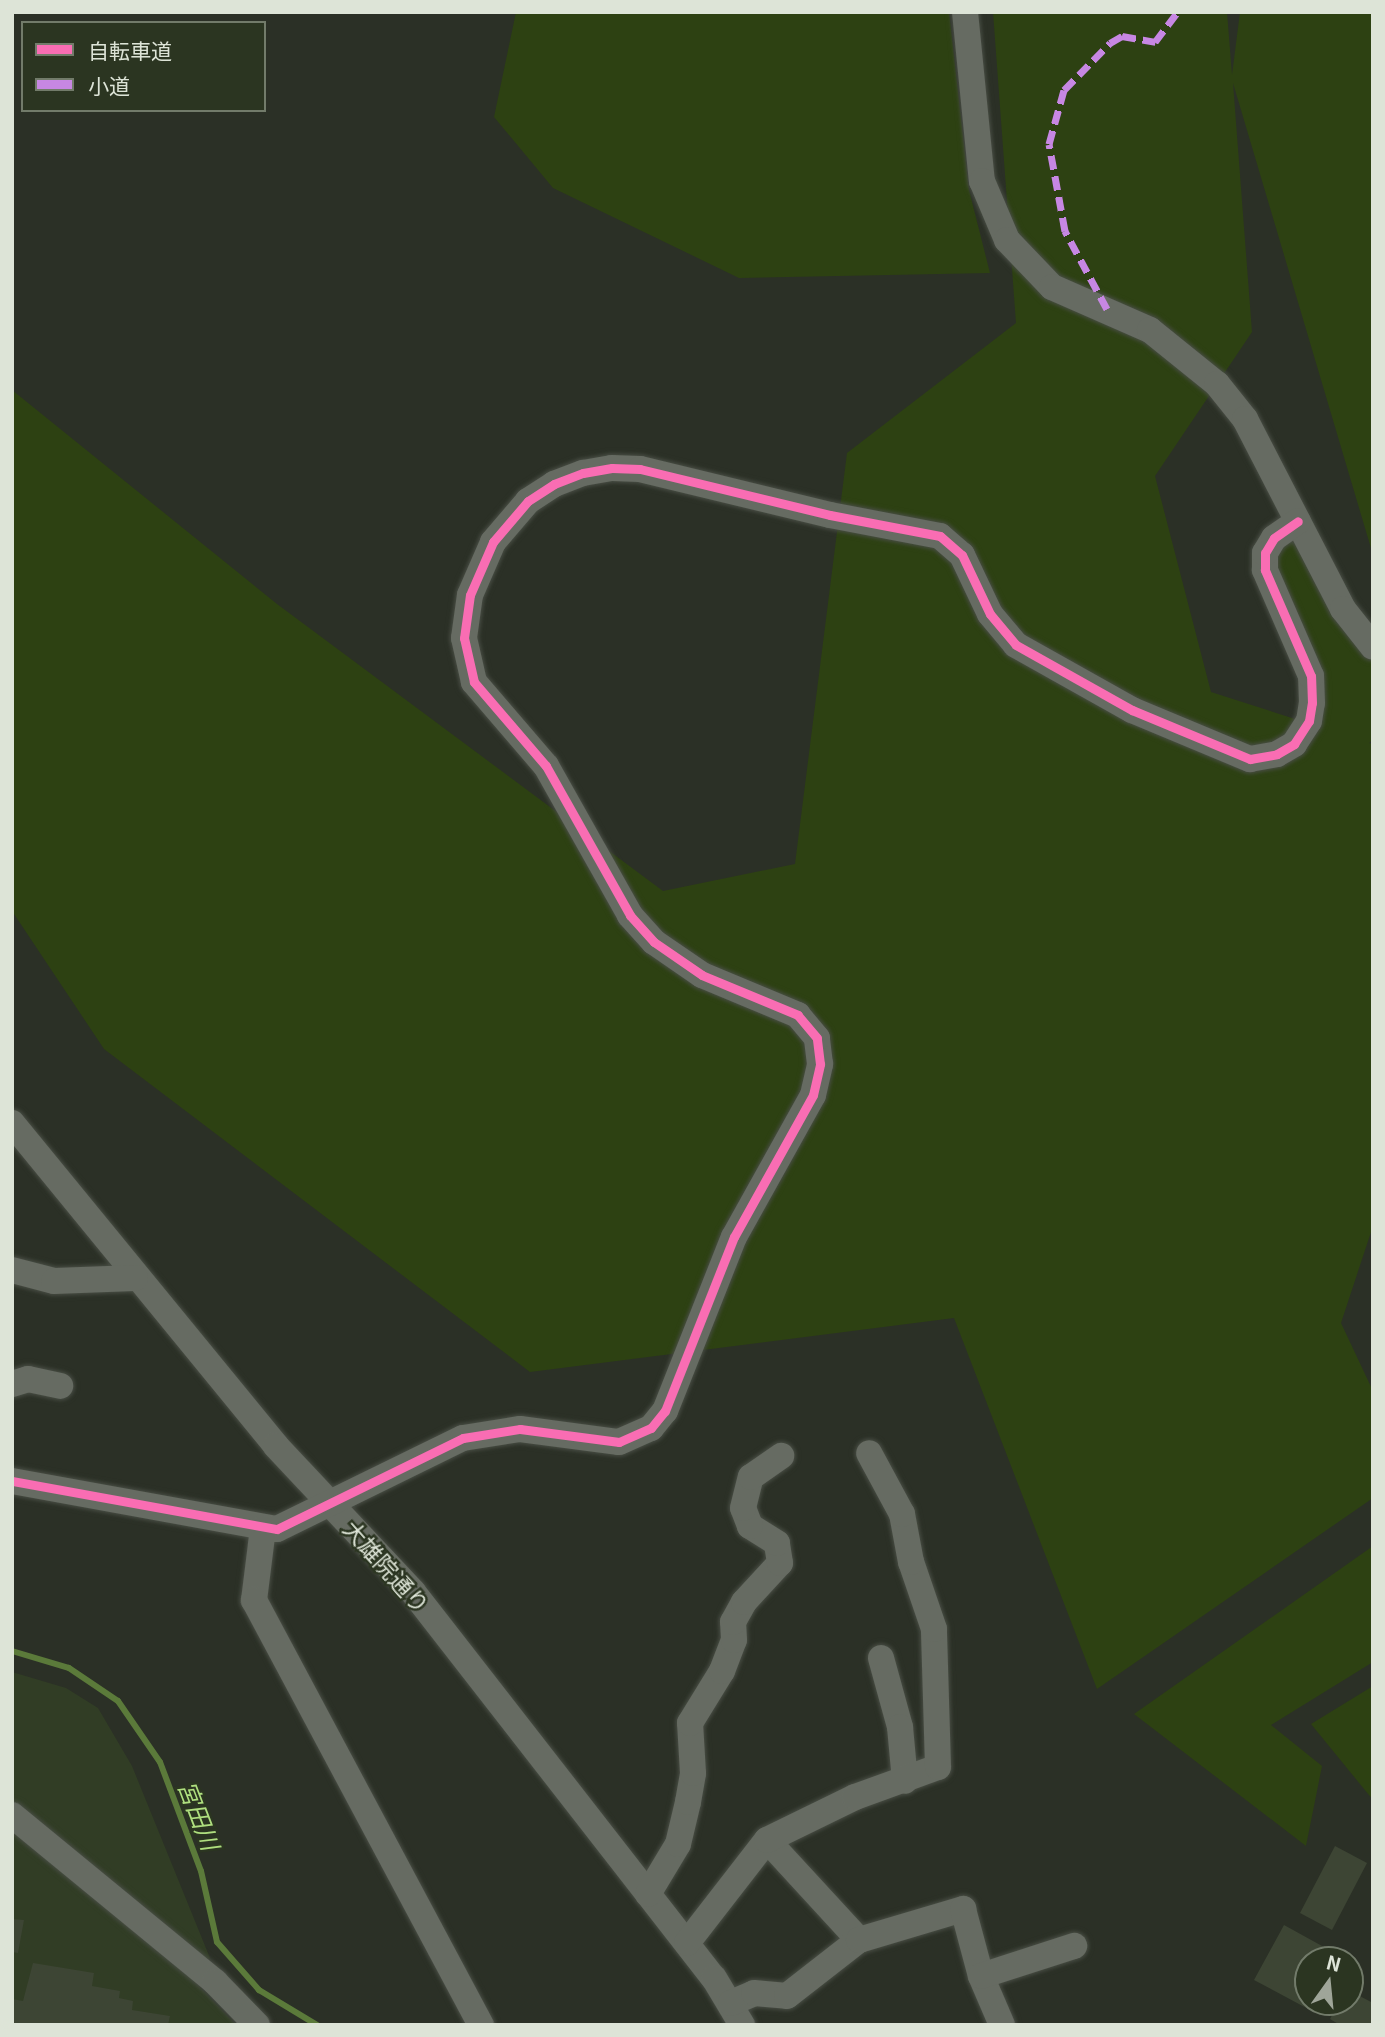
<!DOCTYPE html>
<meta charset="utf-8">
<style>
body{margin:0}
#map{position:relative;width:1385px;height:2037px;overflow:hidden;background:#2b3026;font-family:Georgia,"Noto Sans JP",serif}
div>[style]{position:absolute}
.built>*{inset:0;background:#313d25}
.green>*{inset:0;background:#2d4112}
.stream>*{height:6px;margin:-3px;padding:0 3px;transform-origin:3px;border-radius:3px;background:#5b7a3a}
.building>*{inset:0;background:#3d4534}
.roads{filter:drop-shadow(0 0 2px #484d44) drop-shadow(0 0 2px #484d44)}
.minor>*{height:26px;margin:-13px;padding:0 13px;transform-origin:13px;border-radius:13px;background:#666b62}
.quiet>*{height:7px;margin-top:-3.5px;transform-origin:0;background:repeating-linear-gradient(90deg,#c787e3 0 14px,transparent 0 21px)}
.cycleway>*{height:9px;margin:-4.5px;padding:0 4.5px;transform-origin:4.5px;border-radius:4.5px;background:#f96db3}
span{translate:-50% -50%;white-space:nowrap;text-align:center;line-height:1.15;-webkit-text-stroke:5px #2b3521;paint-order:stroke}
.street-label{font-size:23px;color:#dde4d7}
.water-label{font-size:24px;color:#afdf7f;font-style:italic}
.frame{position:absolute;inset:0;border:14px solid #dde4d7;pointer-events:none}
.legend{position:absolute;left:21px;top:21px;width:245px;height:91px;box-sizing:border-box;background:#2b3521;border:2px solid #727b6a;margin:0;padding:9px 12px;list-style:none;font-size:21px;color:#dde4d7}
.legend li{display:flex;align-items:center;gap:14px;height:35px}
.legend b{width:35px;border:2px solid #727b6a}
.north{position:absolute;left:1294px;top:1946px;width:70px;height:70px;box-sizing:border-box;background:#2b3521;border:2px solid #727b6a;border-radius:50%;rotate:15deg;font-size:19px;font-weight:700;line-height:28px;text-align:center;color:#dde4d7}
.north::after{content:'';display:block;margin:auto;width:24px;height:32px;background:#9fa599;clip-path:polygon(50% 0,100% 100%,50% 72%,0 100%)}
</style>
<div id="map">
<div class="built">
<div style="clip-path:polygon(12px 1672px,66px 1688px,98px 1708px,132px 1766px,210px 1958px,194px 1981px,236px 2025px,12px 2025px)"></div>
</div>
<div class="green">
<div style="clip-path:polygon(516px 12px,949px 12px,969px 190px,990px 273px,739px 278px,553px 188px,494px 117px)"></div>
<div style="clip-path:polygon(993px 12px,1227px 12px,1232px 75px,1240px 12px,1373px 12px,1373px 555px,1233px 83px,1252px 332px,1155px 476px,1211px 692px,1323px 728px,1309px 721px,1312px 703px,1265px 570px,1284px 529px,1373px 647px,1373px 740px,1369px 743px,1373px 744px,1373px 1226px,1341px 1323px,1373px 1391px,1373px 1498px,1097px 1689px,954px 1318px,530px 1372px,104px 1049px,12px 911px,12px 390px,277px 604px,663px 891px,795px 864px,847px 453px,1016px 323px)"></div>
<div style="clip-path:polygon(1373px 1546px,1373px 1662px,1271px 1725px,1322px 1766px,1306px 1846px,1134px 1714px)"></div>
<div style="clip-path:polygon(1373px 1686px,1373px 1800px,1311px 1724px)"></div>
</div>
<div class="stream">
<div style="left:12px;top:1651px;width:59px;rotate:16.6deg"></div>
<div style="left:69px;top:1668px;width:59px;rotate:34deg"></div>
<div style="left:118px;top:1701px;width:74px;rotate:55.5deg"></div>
<div style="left:160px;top:1762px;width:116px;rotate:69.4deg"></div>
<div style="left:201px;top:1871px;width:73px;rotate:77.3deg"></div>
<div style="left:217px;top:1942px;width:64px;rotate:48.8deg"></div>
<div style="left:259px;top:1990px;width:68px;rotate:31.1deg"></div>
</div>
<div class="building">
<div style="clip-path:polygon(1335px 1846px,1367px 1863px,1332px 1930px,1300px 1913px)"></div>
<div style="clip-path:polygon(12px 1919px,24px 1920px,18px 1953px,12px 1952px)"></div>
<div style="clip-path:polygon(1284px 1925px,1342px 1957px,1308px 1960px,1308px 2002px,1317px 2002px,1312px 2011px,1254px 1980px)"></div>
<div style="clip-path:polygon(33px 1963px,94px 1973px,92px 1986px,120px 1991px,119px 1998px,133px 2001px,132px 2010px,170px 2016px,168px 2025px,12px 2025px,12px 1999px,23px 2001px)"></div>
<div style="clip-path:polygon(1350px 1991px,1373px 2003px,1373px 2025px,1340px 2025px,1330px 2019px,1339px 2002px,1350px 2002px)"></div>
</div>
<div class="roads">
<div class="minor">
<div style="left:965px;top:12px;width:170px;rotate:84.3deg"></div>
<div style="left:982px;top:181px;width:64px;rotate:67deg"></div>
<div style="left:1007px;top:240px;width:65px;rotate:46.2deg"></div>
<div style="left:1052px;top:287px;width:107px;rotate:23.7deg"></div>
<div style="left:1150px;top:330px;width:86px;rotate:38.9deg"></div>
<div style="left:1217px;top:384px;width:45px;rotate:51.3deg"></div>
<div style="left:1245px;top:419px;width:214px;rotate:62.7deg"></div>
<div style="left:1343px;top:609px;width:48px;rotate:51.7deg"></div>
<div style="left:12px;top:1123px;width:417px;rotate:50.7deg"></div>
<div style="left:276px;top:1446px;width:200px;rotate:46.8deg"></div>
<div style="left:413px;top:1592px;width:489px;rotate:52.1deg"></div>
<div style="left:714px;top:1978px;width:55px;rotate:59.2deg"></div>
<div style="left:12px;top:1270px;width:43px;rotate:14.7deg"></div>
<div style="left:54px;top:1281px;width:81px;rotate:-2.1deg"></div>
<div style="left:12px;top:1384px;width:17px;rotate:-17deg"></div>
<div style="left:28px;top:1379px;width:33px;rotate:12deg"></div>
<div style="left:12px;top:1481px;width:269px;rotate:10.3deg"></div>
<div style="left:277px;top:1529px;width:207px;rotate:-26.1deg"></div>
<div style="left:463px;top:1438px;width:58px;rotate:-9deg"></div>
<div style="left:520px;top:1429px;width:100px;rotate:7.5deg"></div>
<div style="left:619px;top:1442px;width:35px;rotate:-24deg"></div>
<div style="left:651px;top:1428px;width:22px;rotate:-51deg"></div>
<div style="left:665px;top:1411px;width:187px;rotate:-68.4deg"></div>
<div style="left:734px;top:1237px;width:162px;rotate:-60.9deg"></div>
<div style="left:813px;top:1095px;width:32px;rotate:-77deg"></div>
<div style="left:820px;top:1064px;width:26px;rotate:-97deg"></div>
<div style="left:817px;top:1038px;width:30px;rotate:-130deg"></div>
<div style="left:798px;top:1015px;width:104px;rotate:-157.4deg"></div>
<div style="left:702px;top:975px;width:58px;rotate:-145.5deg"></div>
<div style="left:654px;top:942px;width:36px;rotate:-132deg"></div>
<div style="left:630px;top:915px;width:171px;rotate:-119.4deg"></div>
<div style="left:546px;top:766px;width:111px;rotate:-130.6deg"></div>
<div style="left:474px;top:682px;width:45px;rotate:-102.8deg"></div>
<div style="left:464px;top:638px;width:43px;rotate:-82.1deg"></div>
<div style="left:470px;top:595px;width:58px;rotate:-66.5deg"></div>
<div style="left:493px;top:542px;width:54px;rotate:-49.5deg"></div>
<div style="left:528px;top:501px;width:31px;rotate:-33deg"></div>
<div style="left:554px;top:484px;width:31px;rotate:-21deg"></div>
<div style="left:583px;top:473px;width:29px;rotate:-10deg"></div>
<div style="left:612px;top:468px;width:28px;rotate:2deg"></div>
<div style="left:640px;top:469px;width:195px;rotate:13.6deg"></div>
<div style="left:830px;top:515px;width:112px;rotate:10.8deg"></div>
<div style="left:940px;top:536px;width:29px;rotate:41deg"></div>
<div style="left:962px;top:555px;width:65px;rotate:64.6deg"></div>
<div style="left:990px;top:614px;width:40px;rotate:50deg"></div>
<div style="left:1016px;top:645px;width:133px;rotate:29.3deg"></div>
<div style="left:1132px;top:710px;width:128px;rotate:22.6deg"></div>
<div style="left:1250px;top:759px;width:27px;rotate:-10deg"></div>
<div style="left:1277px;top:754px;width:20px;rotate:-30deg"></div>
<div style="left:1294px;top:744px;width:27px;rotate:-57deg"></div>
<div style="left:1309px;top:721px;width:18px;rotate:-81deg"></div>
<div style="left:1312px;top:703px;width:27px;rotate:-92deg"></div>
<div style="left:1311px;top:676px;width:116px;rotate:-113.5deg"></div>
<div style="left:1265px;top:570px;width:17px;rotate:-90deg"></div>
<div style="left:1265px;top:553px;width:17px;rotate:-59deg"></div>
<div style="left:1274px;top:538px;width:29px;rotate:-35deg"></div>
<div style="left:263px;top:1528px;width:73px;rotate:97.1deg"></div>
<div style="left:254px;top:1600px;width:482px;rotate:61.9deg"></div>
<div style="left:881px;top:1658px;width:72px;rotate:74.6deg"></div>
<div style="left:900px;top:1727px;width:54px;rotate:84.7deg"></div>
<div style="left:12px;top:1815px;width:263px;rotate:39.4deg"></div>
<div style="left:215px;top:1982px;width:60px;rotate:45.7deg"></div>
<div style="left:767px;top:1840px;width:136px;rotate:47.4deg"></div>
<div style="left:648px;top:1894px;width:58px;rotate:-59deg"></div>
<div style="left:678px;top:1844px;width:43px;rotate:-76.6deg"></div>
<div style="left:688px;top:1802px;width:29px;rotate:-80deg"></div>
<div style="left:693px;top:1773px;width:50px;rotate:-93.4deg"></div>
<div style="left:690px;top:1723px;width:61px;rotate:-58.4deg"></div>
<div style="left:722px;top:1671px;width:33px;rotate:-69deg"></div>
<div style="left:734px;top:1640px;width:18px;rotate:-93deg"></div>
<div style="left:733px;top:1622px;width:23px;rotate:-61deg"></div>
<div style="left:744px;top:1602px;width:53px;rotate:-47.3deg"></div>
<div style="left:780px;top:1563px;width:20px;rotate:-99deg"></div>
<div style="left:777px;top:1543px;width:32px;rotate:-148deg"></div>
<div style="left:750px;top:1526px;width:19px;rotate:-111deg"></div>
<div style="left:743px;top:1508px;width:32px;rotate:-76deg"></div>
<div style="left:751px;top:1477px;width:37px;rotate:-35deg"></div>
<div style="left:687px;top:1943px;width:130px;rotate:-52.2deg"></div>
<div style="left:767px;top:1840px;width:98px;rotate:-26deg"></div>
<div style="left:855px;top:1797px;width:88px;rotate:-19.9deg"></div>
<div style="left:938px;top:1767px;width:138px;rotate:-91.7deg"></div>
<div style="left:934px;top:1629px;width:71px;rotate:-108.9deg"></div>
<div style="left:911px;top:1562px;width:49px;rotate:-100.6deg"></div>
<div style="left:902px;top:1514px;width:69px;rotate:-118.4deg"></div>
<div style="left:981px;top:1976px;width:53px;rotate:66.8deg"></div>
<div style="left:731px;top:2003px;width:25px;rotate:-23deg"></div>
<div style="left:754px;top:1993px;width:33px;rotate:5deg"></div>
<div style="left:787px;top:1996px;width:91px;rotate:-37.9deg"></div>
<div style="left:859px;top:1940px;width:109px;rotate:-16.6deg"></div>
<div style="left:963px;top:1909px;width:69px;rotate:75deg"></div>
<div style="left:981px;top:1976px;width:98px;rotate:-17.9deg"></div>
</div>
</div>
<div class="quiet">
<div style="left:1107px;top:309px;width:89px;rotate:-118.3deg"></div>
<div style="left:1065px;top:231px;width:88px;rotate:-100.4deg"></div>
<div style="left:1049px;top:144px;width:56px;rotate:-74.5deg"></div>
<div style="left:1064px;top:90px;width:66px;rotate:-45.6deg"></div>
<div style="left:1110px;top:43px;width:14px;rotate:-30deg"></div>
<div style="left:1122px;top:36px;width:34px;rotate:10deg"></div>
<div style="left:1155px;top:42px;width:38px;rotate:-53deg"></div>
</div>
<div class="cycleway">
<div style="left:12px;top:1481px;width:269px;rotate:10.3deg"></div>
<div style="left:277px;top:1529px;width:207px;rotate:-26.1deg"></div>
<div style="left:463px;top:1438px;width:58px;rotate:-9deg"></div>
<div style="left:520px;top:1429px;width:100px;rotate:7.5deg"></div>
<div style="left:619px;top:1442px;width:35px;rotate:-24deg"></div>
<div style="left:651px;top:1428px;width:22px;rotate:-51deg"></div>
<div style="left:665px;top:1411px;width:187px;rotate:-68.4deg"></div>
<div style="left:734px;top:1237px;width:162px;rotate:-60.9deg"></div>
<div style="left:813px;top:1095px;width:32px;rotate:-77deg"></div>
<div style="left:820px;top:1064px;width:26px;rotate:-97deg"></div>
<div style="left:817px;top:1038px;width:30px;rotate:-130deg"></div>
<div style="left:798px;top:1015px;width:104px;rotate:-157.4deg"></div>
<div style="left:702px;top:975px;width:58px;rotate:-145.5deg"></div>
<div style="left:654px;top:942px;width:36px;rotate:-132deg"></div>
<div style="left:630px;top:915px;width:171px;rotate:-119.4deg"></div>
<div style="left:546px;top:766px;width:111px;rotate:-130.6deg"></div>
<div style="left:474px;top:682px;width:45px;rotate:-102.8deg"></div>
<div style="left:464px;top:638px;width:43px;rotate:-82.1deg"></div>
<div style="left:470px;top:595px;width:58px;rotate:-66.5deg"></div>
<div style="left:493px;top:542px;width:54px;rotate:-49.5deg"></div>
<div style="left:528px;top:501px;width:31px;rotate:-33deg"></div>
<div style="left:554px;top:484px;width:31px;rotate:-21deg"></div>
<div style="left:583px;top:473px;width:29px;rotate:-10deg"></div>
<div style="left:612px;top:468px;width:28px;rotate:2deg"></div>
<div style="left:640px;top:469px;width:195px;rotate:13.6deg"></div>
<div style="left:830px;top:515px;width:112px;rotate:10.8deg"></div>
<div style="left:940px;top:536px;width:29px;rotate:41deg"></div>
<div style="left:962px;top:555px;width:65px;rotate:64.6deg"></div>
<div style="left:990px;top:614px;width:40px;rotate:50deg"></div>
<div style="left:1016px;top:645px;width:133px;rotate:29.3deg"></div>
<div style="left:1132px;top:710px;width:128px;rotate:22.6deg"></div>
<div style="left:1250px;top:759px;width:27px;rotate:-10deg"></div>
<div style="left:1277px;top:754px;width:20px;rotate:-30deg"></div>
<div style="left:1294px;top:744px;width:27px;rotate:-57deg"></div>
<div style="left:1309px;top:721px;width:18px;rotate:-81deg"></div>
<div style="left:1312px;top:703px;width:27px;rotate:-92deg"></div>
<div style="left:1311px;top:676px;width:116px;rotate:-113.5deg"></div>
<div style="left:1265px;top:570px;width:17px;rotate:-90deg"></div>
<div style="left:1265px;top:553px;width:17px;rotate:-59deg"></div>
<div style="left:1274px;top:538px;width:29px;rotate:-35deg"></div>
</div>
<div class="street-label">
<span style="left:387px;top:1566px;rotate:48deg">大雄院通り</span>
</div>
<div class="water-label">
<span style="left:200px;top:1815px;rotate:69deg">宮田川</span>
</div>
<div class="frame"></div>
<ul class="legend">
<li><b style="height:9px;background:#f96db3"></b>自転車道</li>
<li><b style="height:9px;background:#c787e3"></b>小道</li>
</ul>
<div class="north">N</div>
</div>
